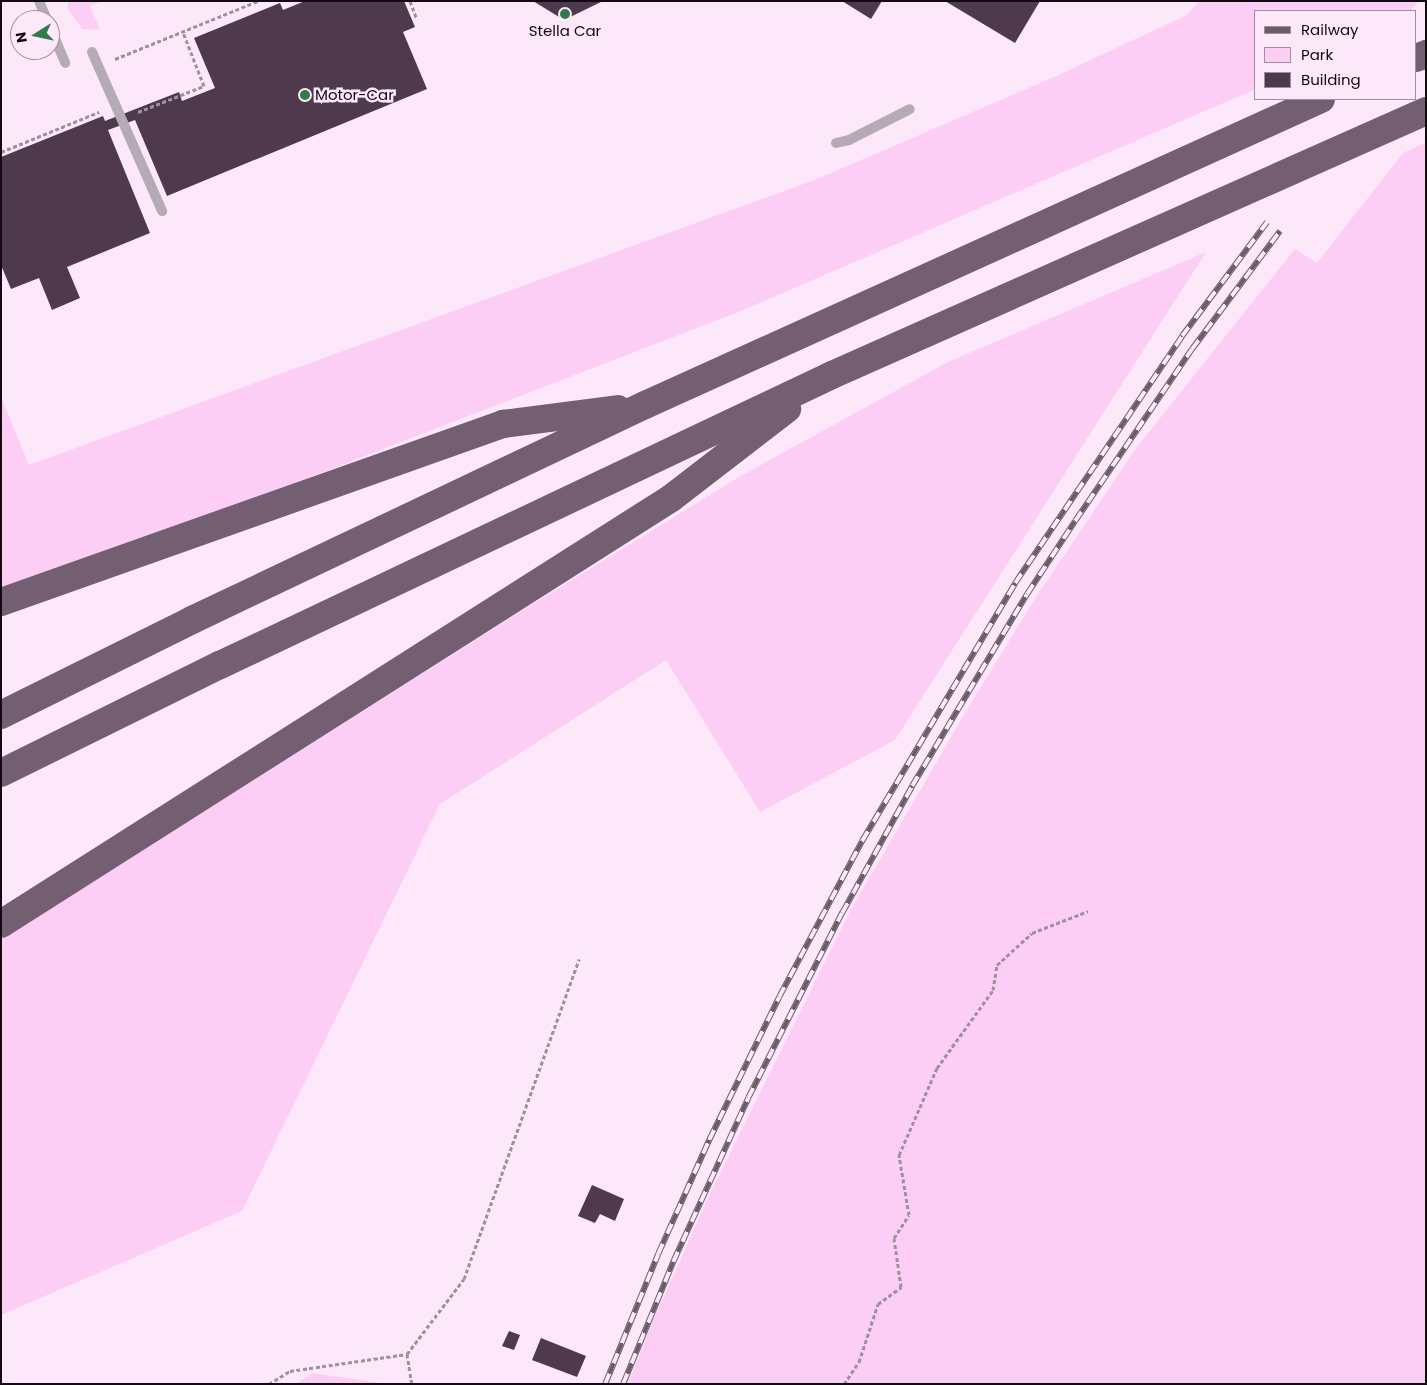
<!DOCTYPE html>
<style>
body{margin:0}
#map{position:relative;width:1427px;height:1385px;overflow:hidden;background:#fce8f9;font-family:Poppins,sans-serif}
div>[style]{position:absolute}
.green>*{inset:0;background:#fccef6}
.building>*{inset:0;background:#4e3a4c}
.path>*{height:3px;margin-top:-1.5px;transform-origin:0;background:repeating-linear-gradient(90deg,#9f909d 0 4px,transparent 0 6.5px)}
.lane>*{height:10px;margin:-5px;padding:0 5px;transform-origin:5px;border-radius:5px;background:#b6abb4}
.highway>*{height:28px;margin:-14px;padding:0 14px;transform-origin:14px;border-radius:14px;background:#745e71}
.rail>*{height:5.5px;margin-top:-2.75px;transform-origin:0;background:repeating-linear-gradient(90deg,#fce8f9 0 11px,#6a5d68 0 22px);box-sizing:border-box;border-block:1px solid #6a5d68}
.dots>*{width:14px;height:14px;translate:-50% -50%;box-sizing:border-box;border:2px solid #fce8f9;border-radius:50%}
span{translate:-50% -50%;white-space:nowrap;text-align:center;line-height:1.15;-webkit-text-stroke:5px #fce8f9;paint-order:stroke}
.poi-label{font-size:15px;color:#120a11}
.left{translate:0 -50%;text-align:left}
.frame{position:absolute;inset:0;border:2px solid #120a11;pointer-events:none}
.legend{position:absolute;left:1254px;top:10px;width:162px;height:90px;box-sizing:border-box;background:#fce8f9;border:1px solid #9e8f9c;margin:0;padding:6px 9px;list-style:none;font-size:15px;color:#120a11}
.legend li{display:flex;align-items:center;gap:10px;height:25px}
.legend b{width:25px;border:1px solid #9e8f9c}
.north{position:absolute;left:10px;top:10px;width:50px;height:50px;box-sizing:border-box;background:#fce8f9;border:1px solid #9e8f9c;border-radius:50%;rotate:260deg;font-size:14px;font-weight:700;line-height:20px;text-align:center;color:#120a11}
.north::after{content:'';display:block;margin:auto;width:18px;height:22px;background:#327b48;clip-path:polygon(50% 0,100% 100%,50% 72%,0 100%)}
</style>
<div id="map">
<div class="green">
<div style="clip-path:polygon(69px 1px,102px 1px,90px 6px,100px 30px,82px 29px,67px 7px)"></div>
<div style="clip-path:polygon(1199px 1px,1419px 1px,1410px 11px,1256px 11px,1256px 89px,741px 311px,269px 493px,1px 587px,1px 397px,29px 465px,817px 179px,1054px 77px,1187px 15px)"></div>
<div style="clip-path:polygon(1426px 142px,1426px 1384px,628px 1384px,650px 1328px,707px 1200px,849px 913px,965px 713px,1034px 600px,1137px 447px,1295px 249px,1317px 263px,1403px 153px)"></div>
<div style="clip-path:polygon(1206px 252px,895px 740px,760px 812px,666px 660px,440px 804px,242px 1211px,1px 1315px,1px 940px,520px 612px,739px 477px,948px 362px)"></div>
<div style="clip-path:polygon(313px 1373px,386px 1384px,296px 1384px)"></div>
</div>
<div class="building">
<div style="clip-path:polygon(305px 1px,404px 1px,415px 27px,403px 32px,427px 89px,167px 196px,135px 120px,108px 130px,150px 233px,67px 267px,80px 298px,52px 310px,39px 278px,11px 289px,1px 265px,1px 157px,103px 116px,105px 121px,179px 92px,182px 101px,215px 88px,194px 38px,280px 3px,283px 10px)"></div>
<div style="clip-path:polygon(533px 1px,603px 1px,564px 20px)"></div>
<div style="clip-path:polygon(842px 1px,882px 1px,871px 19px)"></div>
<div style="clip-path:polygon(945px 1px,1040px 1px,1015px 43px)"></div>
<div style="clip-path:polygon(592px 1185px,624px 1199px,615px 1221px,600px 1214px,595px 1223px,578px 1216px)"></div>
<div style="clip-path:polygon(509px 1331px,520px 1335px,514px 1350px,502px 1346px)"></div>
<div style="clip-path:polygon(541px 1338px,586px 1356px,577px 1377px,532px 1360px)"></div>
</div>
<div class="path">
<div style="left:410px;top:1px;width:19px;rotate:69deg"></div>
<div style="left:115px;top:59px;width:154px;rotate:-22.1deg"></div>
<div style="left:138px;top:112px;width:71px;rotate:-21.5deg"></div>
<div style="left:204px;top:86px;width:58px;rotate:-111.3deg"></div>
<div style="left:1px;top:152px;width:106px;rotate:-22.2deg"></div>
<div style="left:407px;top:1354px;width:30px;rotate:81deg"></div>
<div style="left:269px;top:1384px;width:25px;rotate:-32deg"></div>
<div style="left:290px;top:1371px;width:118px;rotate:-8.3deg"></div>
<div style="left:407px;top:1354px;width:94px;rotate:-52.8deg"></div>
<div style="left:464px;top:1279px;width:340px;rotate:-70.2deg"></div>
<div style="left:844px;top:1384px;width:27px;rotate:-56deg"></div>
<div style="left:859px;top:1362px;width:61px;rotate:-71.9deg"></div>
<div style="left:878px;top:1304px;width:29px;rotate:-36deg"></div>
<div style="left:901px;top:1287px;width:49px;rotate:-98.1deg"></div>
<div style="left:894px;top:1238px;width:27px;rotate:-57deg"></div>
<div style="left:909px;top:1215px;width:61px;rotate:-99.5deg"></div>
<div style="left:899px;top:1155px;width:95px;rotate:-66.4deg"></div>
<div style="left:937px;top:1068px;width:96px;rotate:-54.3deg"></div>
<div style="left:993px;top:990px;width:25px;rotate:-81deg"></div>
<div style="left:997px;top:965px;width:47px;rotate:-42.4deg"></div>
<div style="left:1032px;top:933px;width:60px;rotate:-21.4deg"></div>
</div>
<div class="lane">
<div style="left:39px;top:1px;width:21px;rotate:67deg"></div>
<div style="left:50px;top:27px;width:39px;rotate:67deg"></div>
<div style="left:92px;top:52px;width:174px;rotate:66.2deg"></div>
<div style="left:836px;top:143px;width:13px;rotate:-13deg"></div>
<div style="left:849px;top:140px;width:68px;rotate:-26.9deg"></div>
</div>
<div class="highway">
<div style="left:1416px;top:58px;width:11px;rotate:-22deg"></div>
<div style="left:1px;top:602px;width:533px;rotate:-19.52deg"></div>
<div style="left:503px;top:424px;width:116px;rotate:-7.4deg"></div>
<div style="left:1px;top:715px;width:213px;rotate:-26.4deg"></div>
<div style="left:192px;top:620px;width:501px;rotate:-25.39deg"></div>
<div style="left:645px;top:405px;width:742px;rotate:-24.35deg"></div>
<div style="left:1px;top:773px;width:244px;rotate:-26.3deg"></div>
<div style="left:220px;top:665px;width:677px;rotate:-25.35deg"></div>
<div style="left:832px;top:375px;width:650px;rotate:-23.96deg"></div>
<div style="left:1px;top:924px;width:793px;rotate:-32.43deg"></div>
<div style="left:670px;top:499px;width:148px;rotate:-37.6deg"></div>
</div>
<div class="rail">
<div style="left:605px;top:1384px;width:140px;rotate:-67.8deg"></div>
<div style="left:658px;top:1254px;width:125px;rotate:-65.9deg"></div>
<div style="left:709px;top:1140px;width:159px;rotate:-63.9deg"></div>
<div style="left:779px;top:997px;width:177px;rotate:-62deg"></div>
<div style="left:862px;top:841px;width:300px;rotate:-59.3deg"></div>
<div style="left:1015px;top:583px;width:298px;rotate:-55.9deg"></div>
<div style="left:1182px;top:336px;width:142px;rotate:-53.3deg"></div>
<div style="left:623px;top:1384px;width:132px;rotate:-67.7deg"></div>
<div style="left:673px;top:1262px;width:180px;rotate:-65.4deg"></div>
<div style="left:748px;top:1098px;width:208px;rotate:-63.1deg"></div>
<div style="left:842px;top:913px;width:145px;rotate:-61.1deg"></div>
<div style="left:912px;top:786px;width:224px;rotate:-59.1deg"></div>
<div style="left:1027px;top:594px;width:87px;rotate:-56.7deg"></div>
<div style="left:1075px;top:521px;width:208px;rotate:-55.8deg"></div>
<div style="left:1192px;top:349px;width:147px;rotate:-53.3deg"></div>
</div>
<div class="dots">
<div style="left:565px;top:14px;background:#327b48"></div>
<div style="left:305px;top:95px;background:#327b48"></div>
</div>
<div class="poi-label">
<span style="left:565px;top:31px">Stella Car</span>
<span class="left" style="left:315px;top:95px">Motor-Car</span>
</div>
<div class="frame"></div>
<ul class="legend">
<li><b style="height:6px;background:#6a5d68"></b>Railway</li>
<li><b style="height:14px;background:#fccef6"></b>Park</li>
<li><b style="height:14px;background:#4e3a4c"></b>Building</li>
</ul>
<div class="north">N</div>
</div>
